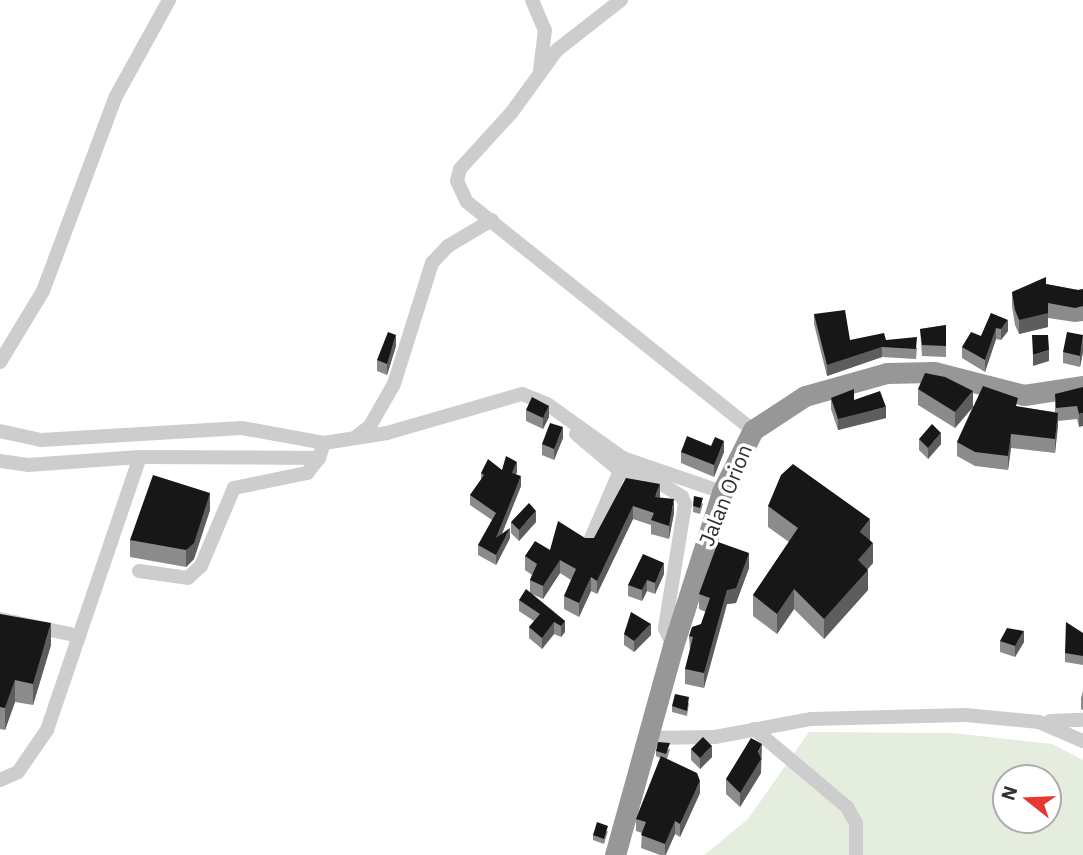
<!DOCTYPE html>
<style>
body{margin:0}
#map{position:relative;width:1083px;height:855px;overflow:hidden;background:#fff;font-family:"IBM Plex Sans",sans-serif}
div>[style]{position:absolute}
.green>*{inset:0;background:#e5edde}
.minor>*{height:14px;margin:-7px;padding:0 7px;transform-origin:7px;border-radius:7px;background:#cdcdcd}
.highway>*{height:21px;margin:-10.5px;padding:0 10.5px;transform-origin:10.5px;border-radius:10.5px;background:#979797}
.wall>*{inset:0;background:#8b8b8b}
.shaded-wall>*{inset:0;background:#5d5d5d}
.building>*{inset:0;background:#171717}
span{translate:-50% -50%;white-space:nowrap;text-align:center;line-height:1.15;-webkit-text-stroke:7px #fff;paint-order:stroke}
.street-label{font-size:21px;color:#303030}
.north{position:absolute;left:992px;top:764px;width:70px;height:70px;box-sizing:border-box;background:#fff;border:2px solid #acacac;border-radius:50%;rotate:288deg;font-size:19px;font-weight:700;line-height:28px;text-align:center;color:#303030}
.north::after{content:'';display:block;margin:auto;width:24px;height:32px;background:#e63733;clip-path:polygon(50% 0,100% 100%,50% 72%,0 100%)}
</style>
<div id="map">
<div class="green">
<div style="clip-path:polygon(evenodd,809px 732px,953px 733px,1052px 744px,1083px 760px,1083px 855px,704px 855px,748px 819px,809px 732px,1006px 778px,1048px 778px,1048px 820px,1006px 820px,1006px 778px)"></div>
</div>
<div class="minor">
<div style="left:532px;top:0;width:33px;rotate:67deg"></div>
<div style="left:545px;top:30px;width:40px;rotate:97.1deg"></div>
<div style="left:621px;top:0;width:81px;rotate:142deg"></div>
<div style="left:557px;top:50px;width:77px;rotate:126deg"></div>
<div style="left:512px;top:112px;width:77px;rotate:132.4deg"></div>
<div style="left:460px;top:169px;width:12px;rotate:104deg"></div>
<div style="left:457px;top:181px;width:23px;rotate:65deg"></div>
<div style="left:467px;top:202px;width:366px;rotate:38.6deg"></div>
<div style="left:0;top:362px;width:83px;rotate:-58.8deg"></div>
<div style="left:43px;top:291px;width:206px;rotate:-69.5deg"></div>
<div style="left:115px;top:98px;width:112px;rotate:-61.1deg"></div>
<div style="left:0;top:431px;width:42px;rotate:12.4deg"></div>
<div style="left:41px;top:440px;width:201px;rotate:-3.4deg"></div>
<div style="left:242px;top:428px;width:83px;rotate:10.4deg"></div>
<div style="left:324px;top:443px;width:64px;rotate:-9deg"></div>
<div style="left:387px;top:433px;width:141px;rotate:-16.1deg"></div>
<div style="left:522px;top:394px;width:27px;rotate:22deg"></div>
<div style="left:547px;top:404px;width:93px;rotate:35.4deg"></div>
<div style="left:623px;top:458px;width:105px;rotate:19deg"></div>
<div style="left:576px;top:434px;width:57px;rotate:40.1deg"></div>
<div style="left:620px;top:471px;width:42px;rotate:16.7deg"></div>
<div style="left:660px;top:483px;width:26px;rotate:32deg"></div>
<div style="left:682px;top:497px;width:8px;rotate:67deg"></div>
<div style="left:685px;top:504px;width:126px;rotate:99.2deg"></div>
<div style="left:665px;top:628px;width:20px;rotate:66deg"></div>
<div style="left:357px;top:436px;width:16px;rotate:-38deg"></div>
<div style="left:370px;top:426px;width:48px;rotate:-60.3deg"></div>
<div style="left:394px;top:384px;width:127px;rotate:-72.6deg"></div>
<div style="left:432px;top:263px;width:23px;rotate:-47deg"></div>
<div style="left:448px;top:246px;width:51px;rotate:-30.6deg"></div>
<div style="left:0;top:461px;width:28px;rotate:8deg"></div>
<div style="left:28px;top:465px;width:112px;rotate:-4.1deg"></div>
<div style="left:140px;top:457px;width:179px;rotate:0.3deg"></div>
<div style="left:319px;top:458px;width:16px;rotate:-72deg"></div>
<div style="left:589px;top:543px;width:78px;rotate:-66.7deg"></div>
<div style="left:139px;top:571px;width:49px;rotate:8.1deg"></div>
<div style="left:188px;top:578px;width:18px;rotate:-43deg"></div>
<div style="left:201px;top:566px;width:85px;rotate:-67.1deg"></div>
<div style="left:234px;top:488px;width:75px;rotate:-11.6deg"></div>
<div style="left:307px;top:473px;width:19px;rotate:-51deg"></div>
<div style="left:0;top:619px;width:81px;rotate:12.1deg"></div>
<div style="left:1050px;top:721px;width:33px;rotate:-2deg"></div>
<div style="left:754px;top:729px;width:121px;rotate:40deg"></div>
<div style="left:847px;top:807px;width:18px;rotate:61deg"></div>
<div style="left:856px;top:823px;width:32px;rotate:90deg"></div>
<div style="left:648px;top:738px;width:67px;rotate:-0.9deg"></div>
<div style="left:715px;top:737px;width:98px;rotate:-10.6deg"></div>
<div style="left:811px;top:719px;width:154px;rotate:-1.5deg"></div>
<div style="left:965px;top:715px;width:74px;rotate:5.4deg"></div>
<div style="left:1039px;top:722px;width:48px;rotate:23.4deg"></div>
<div style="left:0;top:780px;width:20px;rotate:-24deg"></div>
<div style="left:18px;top:772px;width:51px;rotate:-55.4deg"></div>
<div style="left:47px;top:730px;width:288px;rotate:-71.2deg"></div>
</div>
<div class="highway">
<div style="left:615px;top:855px;width:217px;rotate:-74.5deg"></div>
<div style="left:673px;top:646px;width:162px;rotate:-72.3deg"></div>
<div style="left:722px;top:492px;width:69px;rotate:-63.4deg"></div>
<div style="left:753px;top:430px;width:62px;rotate:-33.2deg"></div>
<div style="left:805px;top:396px;width:85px;rotate:-15.7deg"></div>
<div style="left:887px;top:373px;width:47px;rotate:-1.2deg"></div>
<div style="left:934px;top:372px;width:93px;rotate:14.3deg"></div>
<div style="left:1024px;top:395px;width:60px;rotate:-8.7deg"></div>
</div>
<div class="wall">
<div style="clip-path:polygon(1046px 284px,1078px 290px,1083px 289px,1083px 321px,1075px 322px,1048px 318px,1048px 327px,1019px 334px,1015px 325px,1012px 306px,1012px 292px)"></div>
<div style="clip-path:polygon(991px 313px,1008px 331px,1001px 340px,996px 339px,985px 372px,962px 358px,962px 347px,981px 336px)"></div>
<div style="clip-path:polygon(814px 314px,850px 340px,886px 340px,917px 348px,916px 359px,882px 357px,827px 376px,814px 324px)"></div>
<div style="clip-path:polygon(946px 325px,946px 357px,922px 356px,920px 329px)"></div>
<div style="clip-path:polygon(1083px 335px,1083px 352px,1080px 367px,1063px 363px,1063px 352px)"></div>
<div style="clip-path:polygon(396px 346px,387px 375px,377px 371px,377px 360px)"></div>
<div style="clip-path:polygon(1083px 387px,1079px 427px,1077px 419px,1058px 421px,1055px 453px,1011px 448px,1008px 470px,975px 466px,957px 456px,957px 442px,972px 408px,955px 428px,918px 405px,918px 389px,973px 406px,1018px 407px,1055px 412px,1055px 394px)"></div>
<div style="clip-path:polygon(831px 398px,854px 400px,886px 418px,838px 430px,831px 409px)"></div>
<div style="clip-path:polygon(526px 410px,549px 417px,543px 429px,526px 421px)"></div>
<div style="clip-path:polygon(563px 438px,554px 460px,542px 455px,542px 444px)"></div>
<div style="clip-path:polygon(919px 439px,941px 444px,928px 459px,919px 450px)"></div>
<div style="clip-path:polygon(681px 452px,724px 452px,714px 477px,681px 463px)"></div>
<div style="clip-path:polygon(502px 470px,517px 472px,516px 474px,521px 486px,502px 534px,510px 538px,496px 565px,478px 555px,478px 545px,492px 520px,470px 505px,470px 495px,481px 480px,481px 473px)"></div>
<div style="clip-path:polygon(626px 478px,660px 497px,674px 513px,669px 539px,651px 534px,651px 525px,633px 519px,597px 594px,591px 591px,579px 617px,564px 609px,564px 596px,571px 580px,560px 573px,543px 599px,532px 594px,565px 621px,565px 632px,561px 637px,554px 634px,542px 649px,529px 638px,529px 627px,534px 621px,519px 611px,519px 600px,530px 593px,530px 580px,532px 575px,525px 570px,525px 556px,550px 550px,585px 538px,594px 538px)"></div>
<div style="clip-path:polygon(694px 496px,703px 504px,700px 514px,693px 512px)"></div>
<div style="clip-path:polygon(768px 506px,870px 539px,873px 563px,867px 569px,868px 590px,824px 639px,794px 609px,777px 634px,753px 616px,753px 595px,789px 542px,768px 527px)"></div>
<div style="clip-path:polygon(210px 510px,194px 559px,186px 567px,130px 557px,130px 540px)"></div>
<div style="clip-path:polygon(511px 522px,536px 522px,519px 541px,511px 533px)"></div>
<div style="clip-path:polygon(749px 568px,736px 603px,727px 604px,704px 688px,685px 684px,685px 669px,690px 651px,689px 636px,701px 624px,706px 612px,699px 609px,699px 594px)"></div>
<div style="clip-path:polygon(664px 574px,655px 594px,647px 591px,642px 601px,628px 596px,628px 585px)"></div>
<div style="clip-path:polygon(0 614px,51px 645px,33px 705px,15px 702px,5px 730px,0 729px)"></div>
<div style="clip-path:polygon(1083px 633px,1083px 665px,1065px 662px,1065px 653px)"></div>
<div style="clip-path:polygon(624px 634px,651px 635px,634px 652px,624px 645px)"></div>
<div style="clip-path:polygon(1000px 641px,1024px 642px,1015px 657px,1000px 652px)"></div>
<div style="clip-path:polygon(1083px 691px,1083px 710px,1081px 709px,1081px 698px)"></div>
<div style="clip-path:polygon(689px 703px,687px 716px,672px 712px,672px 706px)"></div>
<div style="clip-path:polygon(670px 749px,667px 759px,700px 793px,680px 837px,675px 834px,666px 855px,660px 855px,641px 848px,642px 833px,636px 831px,636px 819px,660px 758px,656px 756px,656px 751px)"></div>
<div style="clip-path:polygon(691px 749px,712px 757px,700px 769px,691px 760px)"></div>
<div style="clip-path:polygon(762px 758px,761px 760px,761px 773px,740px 807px,726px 794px,726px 779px)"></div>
<div style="clip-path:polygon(608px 831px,604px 844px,593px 840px,593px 835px)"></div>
</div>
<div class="shaded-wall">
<div style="clip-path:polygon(1048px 303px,1048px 327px,1019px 334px,1019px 320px)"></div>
<div style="clip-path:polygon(1008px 320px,1008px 331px,1001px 340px,1001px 329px)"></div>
<div style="clip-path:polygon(996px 328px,996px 339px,985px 372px,985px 360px)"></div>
<div style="clip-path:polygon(396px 335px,396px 346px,387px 375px,387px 364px)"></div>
<div style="clip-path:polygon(1083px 341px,1083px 352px,1080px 367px,1080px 356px)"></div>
<div style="clip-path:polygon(882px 347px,882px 357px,827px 376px,827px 365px)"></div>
<div style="clip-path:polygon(1049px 350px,1049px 361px,1033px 366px,1033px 355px)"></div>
<div style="clip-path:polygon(973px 391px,973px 407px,955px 428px,955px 412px)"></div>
<div style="clip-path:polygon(549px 406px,549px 417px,543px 429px,543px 418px)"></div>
<div style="clip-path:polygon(886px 407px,886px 418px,838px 430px,838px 419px)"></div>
<div style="clip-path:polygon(1058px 413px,1058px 427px,1055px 453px,1055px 439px)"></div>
<div style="clip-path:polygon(1083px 413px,1083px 426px,1079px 427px,1079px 414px)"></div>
<div style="clip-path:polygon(563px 427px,563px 438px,554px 460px,554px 449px)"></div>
<div style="clip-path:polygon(941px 433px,941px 444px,928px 459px,928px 448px)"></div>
<div style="clip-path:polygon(1011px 434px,1011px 448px,1008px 470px,1008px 456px)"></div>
<div style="clip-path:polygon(724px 441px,724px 452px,714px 477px,714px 465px)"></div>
<div style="clip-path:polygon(517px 462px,517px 472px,512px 483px,512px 473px)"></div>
<div style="clip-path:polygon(521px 476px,521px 486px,496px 548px,496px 538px)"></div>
<div style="clip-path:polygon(660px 484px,660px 497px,655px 497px)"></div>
<div style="clip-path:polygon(210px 493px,210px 510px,194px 559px,186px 567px,186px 550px)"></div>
<div style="clip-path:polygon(674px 499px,674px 513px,669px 539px,669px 526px)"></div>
<div style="clip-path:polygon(633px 506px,633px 519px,597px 594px,597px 581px)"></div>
<div style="clip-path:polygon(536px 511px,536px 522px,519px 541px,519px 530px)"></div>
<div style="clip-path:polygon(870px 519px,870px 539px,860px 552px,860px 532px)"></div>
<div style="clip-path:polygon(510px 528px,510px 538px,496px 565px,496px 555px)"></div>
<div style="clip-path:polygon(873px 543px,873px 563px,858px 581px,858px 560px)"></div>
<div style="clip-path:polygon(749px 553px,749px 568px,736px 603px,727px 604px,704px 688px,704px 673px,727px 590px)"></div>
<div style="clip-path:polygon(560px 560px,560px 573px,543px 599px,543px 586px)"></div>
<div style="clip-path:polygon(664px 563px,664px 574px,655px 594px,655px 583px)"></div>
<div style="clip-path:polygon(868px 570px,868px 590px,824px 639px,824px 619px)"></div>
<div style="clip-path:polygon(591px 577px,591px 591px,579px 617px,579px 603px)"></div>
<div style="clip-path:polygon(647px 580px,647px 591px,642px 601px,642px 590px)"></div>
<div style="clip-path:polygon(794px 589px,794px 609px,777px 634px,777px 614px)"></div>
<div style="clip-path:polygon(565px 621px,565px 632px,561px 637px,561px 626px)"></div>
<div style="clip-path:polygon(554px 622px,554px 634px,542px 649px,542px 638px)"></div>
<div style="clip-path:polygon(51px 623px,51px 645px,33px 705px,33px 684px)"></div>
<div style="clip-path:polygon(651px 624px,651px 635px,634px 652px,634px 641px)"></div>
<div style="clip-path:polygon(1024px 631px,1024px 642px,1015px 657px,1015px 646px)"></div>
<div style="clip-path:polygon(15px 680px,15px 702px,5px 730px,5px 708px)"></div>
<div style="clip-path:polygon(762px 744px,761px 773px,740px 807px,740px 793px)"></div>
<div style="clip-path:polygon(712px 746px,712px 757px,700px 769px,700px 758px)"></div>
<div style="clip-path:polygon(700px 781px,700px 793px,680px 837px,680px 824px)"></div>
<div style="clip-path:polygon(675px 821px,675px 834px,665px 855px,665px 844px)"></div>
</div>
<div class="building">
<div style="clip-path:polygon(1046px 277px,1046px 284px,1078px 290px,1083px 289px,1083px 306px,1075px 308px,1048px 303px,1048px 313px,1019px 320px,1015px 310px,1012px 292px)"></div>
<div style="clip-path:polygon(845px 310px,850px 340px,884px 333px,886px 340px,917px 337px,916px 349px,882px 347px,827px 365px,814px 314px)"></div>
<div style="clip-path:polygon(991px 313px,1008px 320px,1001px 329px,996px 328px,985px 360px,962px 347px,971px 332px,981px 336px)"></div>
<div style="clip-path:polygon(946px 325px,946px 346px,922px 345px,920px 329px)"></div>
<div style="clip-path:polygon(388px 332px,396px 335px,387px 364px,377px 360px)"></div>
<div style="clip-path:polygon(1067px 332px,1083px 335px,1080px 356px,1063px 352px)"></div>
<div style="clip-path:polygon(1032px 335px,1048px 335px,1049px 350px,1033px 355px)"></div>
<div style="clip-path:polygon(925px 373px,945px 377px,973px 391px,955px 412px,918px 389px)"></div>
<div style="clip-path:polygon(983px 386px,1018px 398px,1016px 406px,1058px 413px,1055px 439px,1011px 434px,1008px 456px,975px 452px,957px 442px)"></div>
<div style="clip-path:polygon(1083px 387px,1083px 413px,1079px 414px,1077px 406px,1056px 408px,1055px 394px)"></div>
<div style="clip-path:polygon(854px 389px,854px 400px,880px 391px,886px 407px,838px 419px,831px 398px)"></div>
<div style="clip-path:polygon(532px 397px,549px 406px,543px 418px,526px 410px)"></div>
<div style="clip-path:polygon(550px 423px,563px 427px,554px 449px,542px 444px)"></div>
<div style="clip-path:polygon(932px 424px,941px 433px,928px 448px,919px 439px)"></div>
<div style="clip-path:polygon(687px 436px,711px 446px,715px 437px,724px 441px,714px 465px,681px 452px)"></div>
<div style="clip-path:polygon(506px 456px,517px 462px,512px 473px,521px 476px,496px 538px,510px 528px,496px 555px,478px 545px,496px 513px,470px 495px,484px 475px,481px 473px,488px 459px,502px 470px)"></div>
<div style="clip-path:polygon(793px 464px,870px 519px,860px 532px,873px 543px,858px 560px,868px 570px,824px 619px,794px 589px,777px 614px,753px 595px,798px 528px,768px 506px,781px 475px)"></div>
<div style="clip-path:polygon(153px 475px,210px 493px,194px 543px,186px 550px,130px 540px)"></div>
<div style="clip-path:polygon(626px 478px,660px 484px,655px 497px,674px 499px,669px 526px,651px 520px,654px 513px,633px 506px,597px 581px,591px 577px,579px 603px,564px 596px,576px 569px,560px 560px,543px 586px,530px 580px,537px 564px,525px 556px,535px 541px,550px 550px,558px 521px,585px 538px,594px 538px)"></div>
<div style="clip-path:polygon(694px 496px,703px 498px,700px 508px,693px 506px)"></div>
<div style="clip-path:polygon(529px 503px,536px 511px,519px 530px,511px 522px)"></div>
<div style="clip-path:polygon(718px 542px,749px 553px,736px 588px,727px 590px,704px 673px,685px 669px,693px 637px,689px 636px,692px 627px,701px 624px,710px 598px,699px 594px)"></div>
<div style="clip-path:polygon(643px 554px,664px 563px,655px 583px,647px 580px,642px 590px,628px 585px)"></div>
<div style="clip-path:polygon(526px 589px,565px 621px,561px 626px,554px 622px,542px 638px,529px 627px,540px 614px,519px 600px)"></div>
<div style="clip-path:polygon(631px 612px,651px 624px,634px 641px,624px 634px)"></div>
<div style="clip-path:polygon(0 614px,51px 623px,33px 684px,15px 680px,5px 708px,0 707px)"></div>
<div style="clip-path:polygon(1066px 622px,1083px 633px,1083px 656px,1065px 653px)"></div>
<div style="clip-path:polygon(1007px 628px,1024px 631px,1015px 646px,1000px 641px)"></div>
<div style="clip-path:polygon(675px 694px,689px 697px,687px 711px,672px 706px)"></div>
<div style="clip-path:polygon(703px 737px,712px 746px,700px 758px,691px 749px)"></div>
<div style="clip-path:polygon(751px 738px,762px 744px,758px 752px,761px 759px,740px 793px,726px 779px)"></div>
<div style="clip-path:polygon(658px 742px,670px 743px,666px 754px,656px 751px)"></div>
<div style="clip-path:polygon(661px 756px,697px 773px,700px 781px,680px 824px,675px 821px,665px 844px,641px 835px,646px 822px,636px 819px)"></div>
<div style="clip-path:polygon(597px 822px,608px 826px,604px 839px,593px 835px)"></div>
</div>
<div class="street-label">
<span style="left:725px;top:495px;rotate:-68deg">Jalan Orion</span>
</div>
<div class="north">N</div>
</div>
